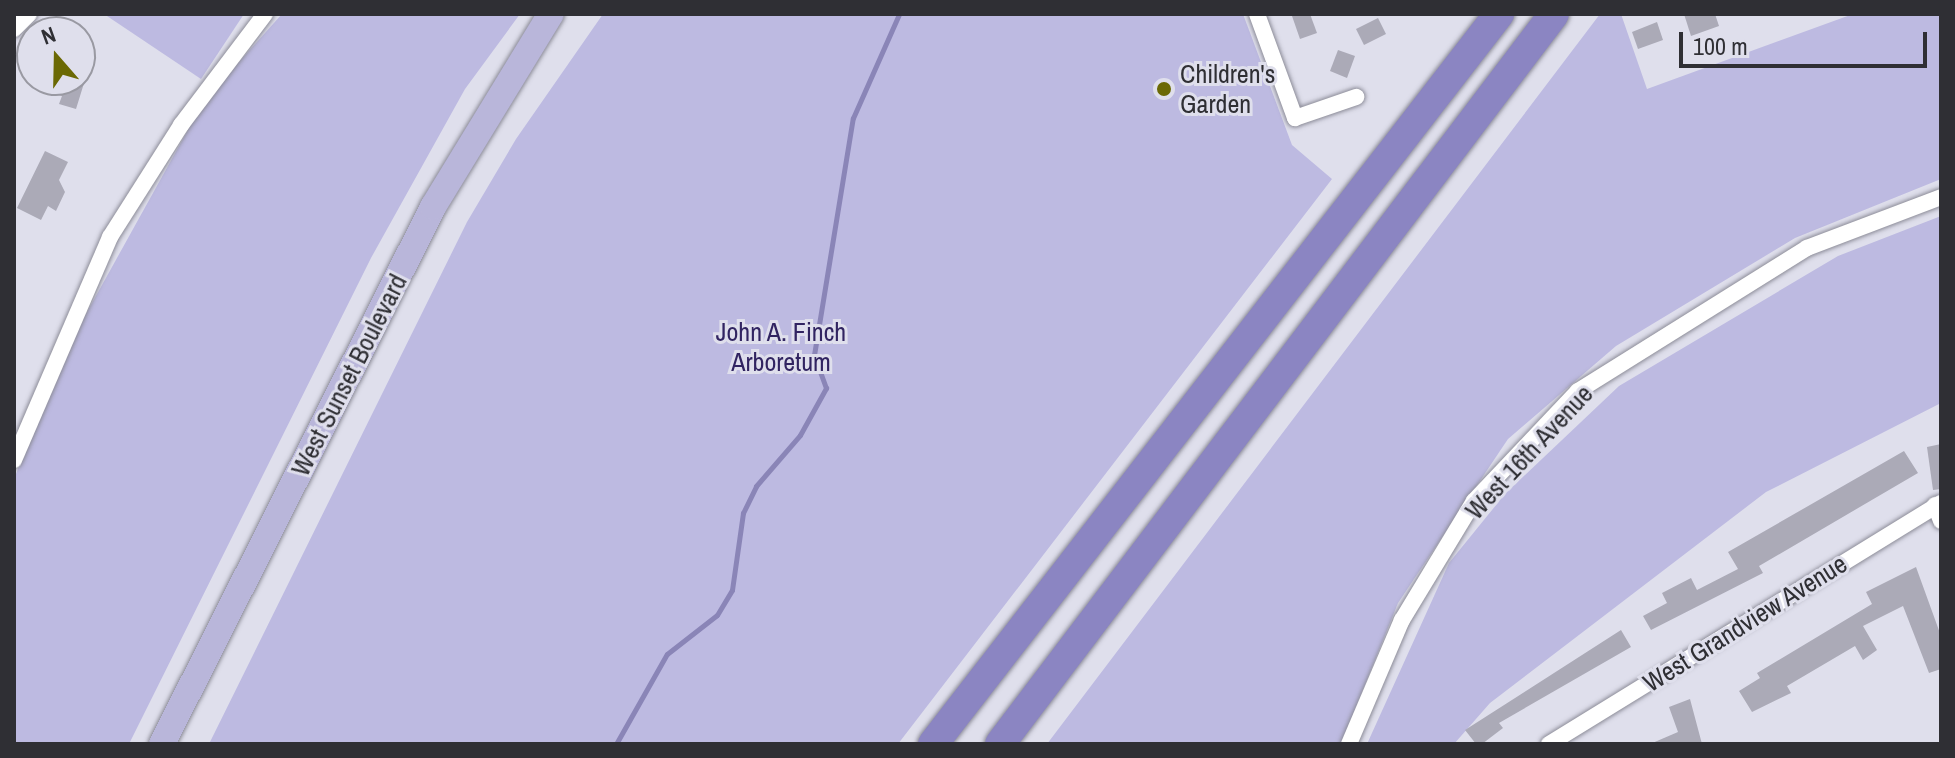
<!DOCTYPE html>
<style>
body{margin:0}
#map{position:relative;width:1955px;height:758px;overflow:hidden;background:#dfdfec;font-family:"Archivo Narrow",sans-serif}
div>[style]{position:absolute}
.green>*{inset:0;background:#bdbae1}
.stream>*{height:5px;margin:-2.5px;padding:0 2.5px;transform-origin:2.5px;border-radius:2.5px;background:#8a85b7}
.building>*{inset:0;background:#abaab7}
.roads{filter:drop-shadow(0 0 2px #8c8c98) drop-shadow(0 0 2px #8c8c98)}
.minor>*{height:16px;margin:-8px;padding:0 8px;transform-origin:8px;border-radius:8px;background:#fff}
.primary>*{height:26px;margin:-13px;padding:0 13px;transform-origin:13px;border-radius:13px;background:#b9b6da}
.motorway>*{height:30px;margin:-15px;padding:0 15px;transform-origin:15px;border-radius:15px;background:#8b85c2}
.dots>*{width:22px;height:22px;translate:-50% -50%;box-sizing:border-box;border:4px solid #dfdfec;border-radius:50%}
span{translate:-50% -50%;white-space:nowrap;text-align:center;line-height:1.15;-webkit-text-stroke:6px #dfdfec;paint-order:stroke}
.poi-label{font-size:26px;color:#2f2f34}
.left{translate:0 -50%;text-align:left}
.park-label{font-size:26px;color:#312461}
.street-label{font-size:26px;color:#2f2f34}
.frame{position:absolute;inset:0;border:16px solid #2f2f34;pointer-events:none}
.north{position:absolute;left:16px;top:16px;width:80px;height:80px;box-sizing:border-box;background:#dfdfec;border:2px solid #9999a2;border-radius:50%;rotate:340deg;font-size:22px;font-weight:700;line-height:32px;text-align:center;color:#2f2f34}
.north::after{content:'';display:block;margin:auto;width:28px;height:36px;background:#6b6904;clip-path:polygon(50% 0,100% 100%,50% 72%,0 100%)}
.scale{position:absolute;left:1679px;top:32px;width:248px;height:36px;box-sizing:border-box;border:4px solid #2f2f34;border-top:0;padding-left:10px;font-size:24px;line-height:28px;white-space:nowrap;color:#2f2f34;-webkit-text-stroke:6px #dfdfec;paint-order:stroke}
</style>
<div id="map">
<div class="green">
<div style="clip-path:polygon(104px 14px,244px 14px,201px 79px)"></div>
<div style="clip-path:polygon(282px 14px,520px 14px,465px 89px,371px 258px,129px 744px,14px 744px,14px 479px,61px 359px,204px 101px)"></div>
<div style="clip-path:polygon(603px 14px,1243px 14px,1292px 145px,1332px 179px,898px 744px,209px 744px,467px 222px,516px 139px)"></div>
<div style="clip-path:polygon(1600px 14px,1621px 14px,1647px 89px,1853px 14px,1941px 14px,1941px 179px,1795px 238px,1616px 346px,1508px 439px,1398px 603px,1341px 744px,1047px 744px)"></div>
<div style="clip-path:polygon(1941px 216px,1941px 403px,1766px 492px,1490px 703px,1454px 744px,1367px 744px,1449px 563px,1505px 494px,1619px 386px,1838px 256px)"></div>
</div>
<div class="stream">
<div style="left:616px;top:744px;width:103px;rotate:-60.5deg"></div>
<div style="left:667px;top:654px;width:63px;rotate:-38deg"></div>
<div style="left:717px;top:615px;width:29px;rotate:-59deg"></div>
<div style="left:732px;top:590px;width:78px;rotate:-81.9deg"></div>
<div style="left:743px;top:513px;width:30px;rotate:-64deg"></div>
<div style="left:756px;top:486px;width:67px;rotate:-49.2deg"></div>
<div style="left:800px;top:435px;width:54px;rotate:-61deg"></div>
<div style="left:826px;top:388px;width:35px;rotate:-110deg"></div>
<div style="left:814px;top:355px;width:240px;rotate:-80.7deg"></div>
<div style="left:853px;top:118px;width:114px;rotate:-66.1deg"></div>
</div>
<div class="building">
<div style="clip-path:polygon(1310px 14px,1317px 33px,1300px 39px,1292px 16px)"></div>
<div style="clip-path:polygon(1684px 14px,1715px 14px,1719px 26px,1691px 36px)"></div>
<div style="clip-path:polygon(1378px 18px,1386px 34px,1364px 45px,1356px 29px)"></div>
<div style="clip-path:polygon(1657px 22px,1663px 40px,1638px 49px,1632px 32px)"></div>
<div style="clip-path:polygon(1338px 50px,1355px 56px,1347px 78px,1330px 71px)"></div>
<div style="clip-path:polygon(57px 80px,85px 80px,76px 109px,59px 104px,62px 96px,53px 93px)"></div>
<div style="clip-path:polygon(45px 151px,68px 162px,59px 180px,65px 192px,56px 211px,48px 206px,41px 220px,17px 208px)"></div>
<div style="clip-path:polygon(1941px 444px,1941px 489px,1933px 490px,1927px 447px)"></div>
<div style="clip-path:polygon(1904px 451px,1918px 473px,1759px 566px,1763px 573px,1651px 630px,1643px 616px,1667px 603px,1662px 593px,1691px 578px,1697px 590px,1738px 569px,1728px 552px)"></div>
<div style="clip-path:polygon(1916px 567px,1941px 636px,1941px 669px,1929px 673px,1903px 606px,1863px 626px,1877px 650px,1863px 660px,1855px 646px,1787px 686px,1791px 693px,1752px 712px,1739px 691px,1760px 678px,1757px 673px,1872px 604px,1866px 592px)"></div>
<div style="clip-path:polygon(1621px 630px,1631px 647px,1499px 723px,1503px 728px,1482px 744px,1476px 744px,1465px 730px)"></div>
<div style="clip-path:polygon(1690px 699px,1702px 744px,1650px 744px,1678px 732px,1669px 707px)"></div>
</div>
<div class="roads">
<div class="minor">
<div style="left:1257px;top:14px;width:111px;rotate:69.9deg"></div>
<div style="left:1295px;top:118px;width:65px;rotate:-19deg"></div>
<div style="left:14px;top:29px;width:21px;rotate:-45deg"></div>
<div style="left:14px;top:460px;width:243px;rotate:-66.7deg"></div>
<div style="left:110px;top:237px;width:133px;rotate:-57.6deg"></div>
<div style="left:181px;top:125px;width:139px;rotate:-52.9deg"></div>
<div style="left:1935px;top:505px;width:17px;rotate:69deg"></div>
<div style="left:1349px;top:744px;width:135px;rotate:-66.9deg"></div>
<div style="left:1402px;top:620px;width:139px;rotate:-58.8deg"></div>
<div style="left:1474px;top:501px;width:151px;rotate:-46.6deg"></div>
<div style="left:1578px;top:391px;width:270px;rotate:-32deg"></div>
<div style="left:1807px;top:248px;width:143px;rotate:-20.8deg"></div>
<div style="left:1549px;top:744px;width:460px;rotate:-31.6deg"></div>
</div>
<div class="primary">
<div style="left:162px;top:744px;width:602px;rotate:-63.22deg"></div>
<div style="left:433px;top:207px;width:226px;rotate:-58.6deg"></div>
</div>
<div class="motorway">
<div style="left:933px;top:744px;width:924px;rotate:-52.21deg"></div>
<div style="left:1000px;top:744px;width:916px;rotate:-52.8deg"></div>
</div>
</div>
<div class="dots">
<div style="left:1164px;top:89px;background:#6b6904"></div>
</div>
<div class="poi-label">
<span class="left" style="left:1180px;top:89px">Children's<br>Garden</span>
</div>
<div class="park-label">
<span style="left:781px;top:347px">John A. Finch<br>Arboretum</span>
</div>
<div class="street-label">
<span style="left:349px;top:375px;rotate:-63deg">West Sunset Boulevard</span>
<span style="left:1529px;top:452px;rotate:-47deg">West 16th Avenue</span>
<span style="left:1745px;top:623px;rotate:-32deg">West Grandview Avenue</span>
</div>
<div class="frame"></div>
<div class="north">N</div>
<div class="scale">100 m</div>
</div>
